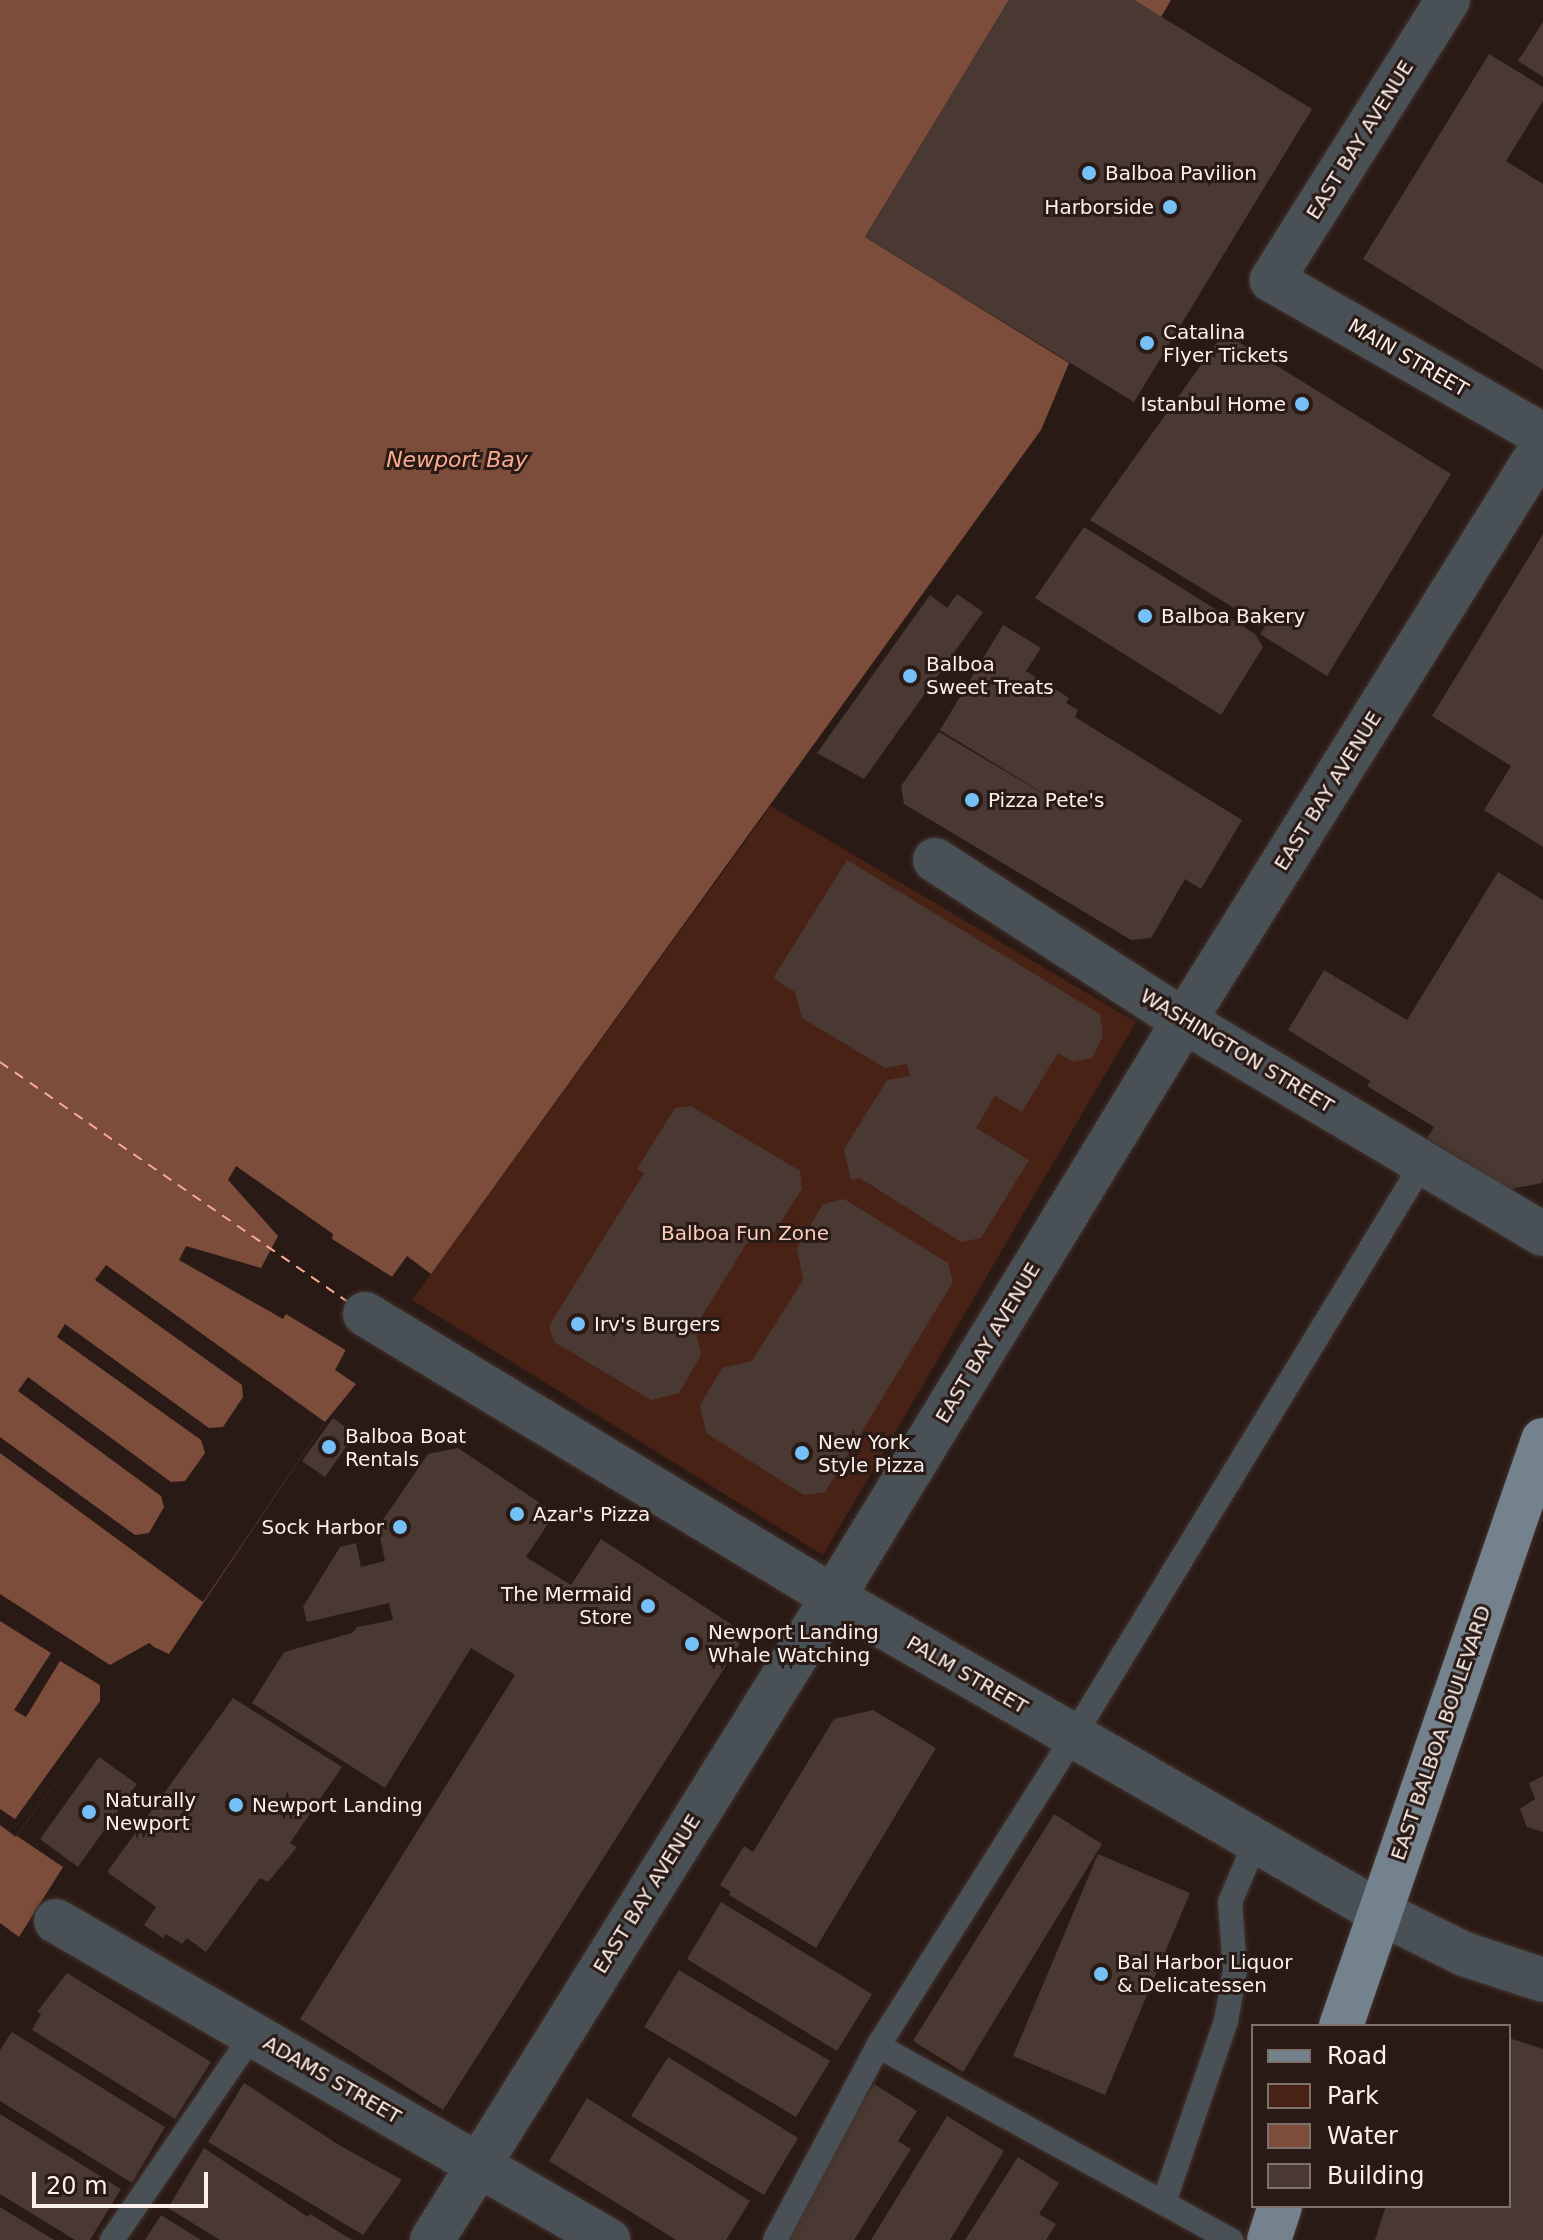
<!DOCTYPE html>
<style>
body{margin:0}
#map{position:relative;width:1543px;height:2240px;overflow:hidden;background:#2a1a15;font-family:"DejaVu Sans",sans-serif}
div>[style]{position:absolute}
.green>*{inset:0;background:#482214}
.water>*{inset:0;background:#7d4d3c}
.pier>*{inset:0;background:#2a1a15}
.ferry>*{height:2px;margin-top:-1px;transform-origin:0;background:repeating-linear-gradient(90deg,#fbac91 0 10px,transparent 0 18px)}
.building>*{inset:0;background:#4a3832}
.roads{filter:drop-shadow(0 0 2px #43342f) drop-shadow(0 0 2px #43342f)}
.service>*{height:24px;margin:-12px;padding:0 12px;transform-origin:12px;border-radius:12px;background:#4a5156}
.minor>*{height:44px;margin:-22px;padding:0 22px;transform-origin:22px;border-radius:22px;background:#4a5156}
.primary>*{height:44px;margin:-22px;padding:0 22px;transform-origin:22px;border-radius:22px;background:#74828d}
.dots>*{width:22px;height:22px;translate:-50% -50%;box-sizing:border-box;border:4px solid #2a1a15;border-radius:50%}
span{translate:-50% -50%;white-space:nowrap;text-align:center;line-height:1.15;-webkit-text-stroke:6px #2a1a15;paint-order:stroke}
.street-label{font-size:20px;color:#fbf0ec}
.poi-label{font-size:20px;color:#fbf0ec}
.left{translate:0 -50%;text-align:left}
.right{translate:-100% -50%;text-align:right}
.park-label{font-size:20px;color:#fdcdbb}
.water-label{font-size:22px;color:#fbac91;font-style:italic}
.legend{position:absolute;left:1251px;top:2024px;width:260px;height:184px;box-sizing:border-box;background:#2a1a15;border:2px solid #7e706b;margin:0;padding:10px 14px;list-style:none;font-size:24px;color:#fbf0ec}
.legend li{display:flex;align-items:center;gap:16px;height:40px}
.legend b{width:40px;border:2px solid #7e706b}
.scale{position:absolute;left:32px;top:2172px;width:176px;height:36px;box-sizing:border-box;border:4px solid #fbf0ec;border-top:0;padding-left:10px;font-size:24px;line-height:28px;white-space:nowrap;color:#fbf0ec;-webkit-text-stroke:6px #2a1a15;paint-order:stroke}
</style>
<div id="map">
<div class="green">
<div style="clip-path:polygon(771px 806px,1136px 1022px,823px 1555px,412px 1300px)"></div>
</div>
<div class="water">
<div style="clip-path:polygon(0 0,1009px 0,865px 237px,1069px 363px,1041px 430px,431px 1274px,407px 1256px,365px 1314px,335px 1370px,356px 1384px,325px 1422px,169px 1654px,152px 1646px,17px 1836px,63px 1867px,19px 1937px,0 1923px)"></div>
<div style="clip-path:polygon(1134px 0,1171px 0,1161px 17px)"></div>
</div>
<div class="pier">
<div style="clip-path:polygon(236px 1166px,333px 1234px,332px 1239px,394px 1278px,365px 1314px,347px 1351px,286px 1314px,283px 1319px,179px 1260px,186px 1246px,261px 1268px,278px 1236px,228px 1180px)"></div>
<div style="clip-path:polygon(106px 1265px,325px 1422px,203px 1602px,0 1453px,0 1437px,135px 1535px,149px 1533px,164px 1507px,161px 1496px,18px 1391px,28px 1377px,171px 1482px,185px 1481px,205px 1453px,201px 1440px,57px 1337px,65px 1324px,209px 1428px,223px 1427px,243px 1397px,242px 1385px,95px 1280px)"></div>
<div style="clip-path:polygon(0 1594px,110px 1665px,149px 1643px,153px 1646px,16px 1837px,0 1825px,0 1809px,15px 1819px,100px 1701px,100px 1685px,60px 1661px,26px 1717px,14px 1710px,51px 1653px,0 1621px)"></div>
</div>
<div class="ferry">
<div style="left:0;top:1062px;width:423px;rotate:34.6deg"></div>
</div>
<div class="building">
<div style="clip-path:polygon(1009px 0,1134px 0,1312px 109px,1134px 402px,865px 237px)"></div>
<div style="clip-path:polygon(1543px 22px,1543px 77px,1518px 61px)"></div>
<div style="clip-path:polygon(1489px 54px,1543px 87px,1543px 101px,1506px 161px,1543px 184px,1543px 370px,1363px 259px)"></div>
<div style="clip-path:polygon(1224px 333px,1451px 474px,1327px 676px,1260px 634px,1265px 627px,1090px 520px)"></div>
<div style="clip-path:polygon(1084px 527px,1255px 634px,1263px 647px,1221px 715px,1035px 598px)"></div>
<div style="clip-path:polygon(1543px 534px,1543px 847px,1484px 810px,1511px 766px,1432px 716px)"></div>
<div style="clip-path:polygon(957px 594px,983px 612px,864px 779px,817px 753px,930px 595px,947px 608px)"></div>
<div style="clip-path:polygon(1003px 625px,1041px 648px,1026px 671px,1069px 698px,1066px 703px,1078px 710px,1075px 717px,1242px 820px,1201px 889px,1185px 879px,1151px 938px,1131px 940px,904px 804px,901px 786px,939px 732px,1059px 803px,940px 730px)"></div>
<div style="clip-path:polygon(847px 860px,1100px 1014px,1103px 1036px,1092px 1058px,1073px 1062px,1058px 1053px,1022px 1112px,995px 1096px,976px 1128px,1029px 1160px,981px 1238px,961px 1242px,860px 1178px,851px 1180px,844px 1149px,887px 1080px,910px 1076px,907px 1064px,885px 1068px,802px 1018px,795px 992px,773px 978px)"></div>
<div style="clip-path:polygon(1498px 872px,1543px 900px,1543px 1178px,1542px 1183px,1510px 1189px,1427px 1138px,1434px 1127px,1367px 1086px,1370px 1081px,1288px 1030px,1324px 970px,1407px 1020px)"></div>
<div style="clip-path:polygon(691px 1106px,800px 1171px,802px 1189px,771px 1237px,747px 1243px,695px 1327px,701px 1355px,679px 1393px,651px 1400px,554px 1342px,549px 1326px,644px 1173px,637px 1169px,675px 1108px)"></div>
<div style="clip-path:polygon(844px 1199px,948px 1263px,953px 1282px,825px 1492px,804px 1495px,706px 1433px,700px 1405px,722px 1368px,752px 1361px,803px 1280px,797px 1248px,823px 1204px)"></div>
<div style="clip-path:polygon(333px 1418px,355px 1434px,325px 1477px,302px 1461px)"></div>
<div style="clip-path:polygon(458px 1448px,555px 1513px,526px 1557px,571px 1585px,601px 1539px,746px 1634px,443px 2110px,300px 2019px,515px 1675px,471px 1648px,385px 1788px,252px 1703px,284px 1652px,352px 1633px,357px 1627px,393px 1620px,389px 1603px,307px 1622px,303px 1607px,340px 1547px,356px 1543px,361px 1567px,385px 1561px,378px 1527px,428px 1454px)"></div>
<div style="clip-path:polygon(233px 1698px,342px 1767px,290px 1843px,297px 1847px,268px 1882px,260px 1878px,206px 1952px,187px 1938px,182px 1944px,166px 1934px,163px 1938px,144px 1925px,156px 1907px,107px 1872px)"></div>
<div style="clip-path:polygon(873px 1710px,936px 1748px,816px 1948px,729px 1895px,731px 1892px,720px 1885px,744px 1846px,753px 1852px,834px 1719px)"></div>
<div style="clip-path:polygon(99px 1757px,137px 1784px,78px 1867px,40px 1839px)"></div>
<div style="clip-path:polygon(1543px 1776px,1543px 1832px,1527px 1827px,1520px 1809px,1535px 1799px,1529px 1783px)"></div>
<div style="clip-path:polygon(1054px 1814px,1102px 1844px,963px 2072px,913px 2041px)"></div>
<div style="clip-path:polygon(1098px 1854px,1190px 1893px,1105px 2095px,1013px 2056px)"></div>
<div style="clip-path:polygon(721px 1902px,872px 1994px,837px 2051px,687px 1959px)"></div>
<div style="clip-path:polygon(679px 1970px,830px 2061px,796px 2117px,644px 2027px)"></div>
<div style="clip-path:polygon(67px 1973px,211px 2062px,175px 2119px,32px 2030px,41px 2014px,37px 2012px)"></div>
<div style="clip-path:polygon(12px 2032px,165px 2127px,132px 2183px,0 2101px,0 2050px)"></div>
<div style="clip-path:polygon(1509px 2038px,1543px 2049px,1543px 2240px,1375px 2240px,1386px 2206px,1509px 2206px)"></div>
<div style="clip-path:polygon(668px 2057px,798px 2138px,764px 2195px,631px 2116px)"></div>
<div style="clip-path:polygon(244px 2083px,339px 2145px,402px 2180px,363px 2235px,208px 2142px)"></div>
<div style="clip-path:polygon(874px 2084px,917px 2111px,898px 2141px,911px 2149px,854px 2240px,776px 2240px)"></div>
<div style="clip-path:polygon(587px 2098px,750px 2201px,726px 2240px,676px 2240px,549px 2161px)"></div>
<div style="clip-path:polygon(0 2114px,121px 2189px,90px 2240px,75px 2240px,0 2194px)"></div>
<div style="clip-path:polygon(947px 2116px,1004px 2151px,950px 2240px,871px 2240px)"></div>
<div style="clip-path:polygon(204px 2148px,308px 2217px,310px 2214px,352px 2240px,220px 2240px,168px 2208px)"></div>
<div style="clip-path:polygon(1018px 2157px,1059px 2183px,1039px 2214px,1056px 2224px,1046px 2240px,965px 2240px)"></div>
<div style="clip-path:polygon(0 2207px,54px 2240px,0 2240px)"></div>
<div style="clip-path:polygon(161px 2215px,201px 2240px,145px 2240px)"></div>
</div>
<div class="roads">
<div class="service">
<div style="left:878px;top:2046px;width:403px;rotate:28.8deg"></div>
<div style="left:1164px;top:2202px;width:191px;rotate:-71.1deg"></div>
<div style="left:1226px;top:2021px;width:52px;rotate:-80deg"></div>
<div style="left:1235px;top:1970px;width:68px;rotate:-94.2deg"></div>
<div style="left:1230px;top:1902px;width:66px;rotate:-66.9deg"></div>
<div style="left:112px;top:2240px;width:250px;rotate:-55.6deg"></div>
<div style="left:775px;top:2240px;width:220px;rotate:-62deg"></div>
<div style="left:878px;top:2046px;width:365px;rotate:-57.7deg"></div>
<div style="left:1073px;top:1737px;width:672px;rotate:-58.63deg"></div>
</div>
<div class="minor">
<div style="left:1448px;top:0;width:331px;rotate:122.2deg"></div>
<div style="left:1272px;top:280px;width:312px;rotate:29.8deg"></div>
<div style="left:935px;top:860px;width:297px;rotate:32.9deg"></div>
<div style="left:1184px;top:1021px;width:417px;rotate:30.7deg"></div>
<div style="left:365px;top:1314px;width:547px;rotate:31.16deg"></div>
<div style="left:833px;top:1597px;width:630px;rotate:29.98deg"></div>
<div style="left:1379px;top:1912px;width:95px;rotate:26.3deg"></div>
<div style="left:1464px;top:1954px;width:83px;rotate:18.2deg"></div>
<div style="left:56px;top:1921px;width:638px;rotate:30.02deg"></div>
<div style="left:432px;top:2240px;width:758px;rotate:-58.05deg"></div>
<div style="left:833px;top:1597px;width:675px;rotate:-58.64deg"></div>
<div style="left:1184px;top:1021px;width:678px;rotate:-58.02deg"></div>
</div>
<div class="primary">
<div style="left:1341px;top:2026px;width:620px;rotate:-70.98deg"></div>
<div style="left:1269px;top:2240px;width:36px;rotate:-72deg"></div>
</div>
</div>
<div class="dots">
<div style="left:1089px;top:173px;background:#75c0f6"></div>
<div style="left:1170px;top:207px;background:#75c0f6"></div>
<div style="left:1147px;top:343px;background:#75c0f6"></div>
<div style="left:1302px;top:404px;background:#75c0f6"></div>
<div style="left:1145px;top:616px;background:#75c0f6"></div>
<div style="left:910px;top:676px;background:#75c0f6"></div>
<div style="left:972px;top:800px;background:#75c0f6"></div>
<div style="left:578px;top:1324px;background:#75c0f6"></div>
<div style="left:329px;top:1447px;background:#75c0f6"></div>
<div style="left:802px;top:1453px;background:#75c0f6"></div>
<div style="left:517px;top:1514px;background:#75c0f6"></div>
<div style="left:400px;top:1527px;background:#75c0f6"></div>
<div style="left:648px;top:1606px;background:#75c0f6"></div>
<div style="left:692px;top:1644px;background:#75c0f6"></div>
<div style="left:236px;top:1805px;background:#75c0f6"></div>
<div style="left:89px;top:1812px;background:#75c0f6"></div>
<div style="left:1101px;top:1974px;background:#75c0f6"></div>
</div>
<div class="street-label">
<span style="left:1360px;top:140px;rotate:-58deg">EAST BAY AVENUE</span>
<span style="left:1408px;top:358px;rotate:30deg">MAIN STREET</span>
<span style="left:1328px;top:791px;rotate:-58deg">EAST BAY AVENUE</span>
<span style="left:1237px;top:1051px;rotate:31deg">WASHINGTON STREET</span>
<span style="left:988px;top:1343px;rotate:-59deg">EAST BAY AVENUE</span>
<span style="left:967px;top:1675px;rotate:30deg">PALM STREET</span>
<span style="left:1441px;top:1733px;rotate:-71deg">EAST BALBOA BOULEVARD</span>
<span style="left:647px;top:1894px;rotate:-58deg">EAST BAY AVENUE</span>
<span style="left:332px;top:2080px;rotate:30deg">ADAMS STREET</span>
</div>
<div class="poi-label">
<span class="left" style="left:1105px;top:173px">Balboa Pavilion</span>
<span class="right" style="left:1154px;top:207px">Harborside</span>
<span class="left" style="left:1163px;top:344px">Catalina<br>Flyer Tickets</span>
<span class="right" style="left:1286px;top:404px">Istanbul Home</span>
<span class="left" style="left:1161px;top:616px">Balboa Bakery</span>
<span class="left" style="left:926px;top:676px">Balboa<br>Sweet Treats</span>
<span class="left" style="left:988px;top:800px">Pizza Pete's</span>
<span class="left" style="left:594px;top:1324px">Irv's Burgers</span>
<span class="left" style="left:345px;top:1448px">Balboa Boat<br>Rentals</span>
<span class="left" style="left:818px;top:1454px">New York<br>Style Pizza</span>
<span class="left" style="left:533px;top:1514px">Azar's Pizza</span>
<span class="right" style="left:384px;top:1527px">Sock Harbor</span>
<span class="right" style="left:632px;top:1606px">The Mermaid<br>Store</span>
<span class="left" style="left:708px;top:1644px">Newport Landing<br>Whale Watching</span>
<span class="left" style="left:105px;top:1812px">Naturally<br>Newport</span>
<span class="left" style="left:252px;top:1805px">Newport Landing</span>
<span class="left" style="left:1117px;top:1974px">Bal Harbor Liquor<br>&amp; Delicatessen</span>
</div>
<div class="park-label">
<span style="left:745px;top:1233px">Balboa Fun Zone</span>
</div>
<div class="water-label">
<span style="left:457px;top:460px">Newport Bay</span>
</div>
<ul class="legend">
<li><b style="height:10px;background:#74828d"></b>Road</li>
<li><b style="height:22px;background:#482214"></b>Park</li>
<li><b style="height:22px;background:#7d4d3c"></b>Water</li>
<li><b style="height:22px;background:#4a3832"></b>Building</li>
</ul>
<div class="scale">20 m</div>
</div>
